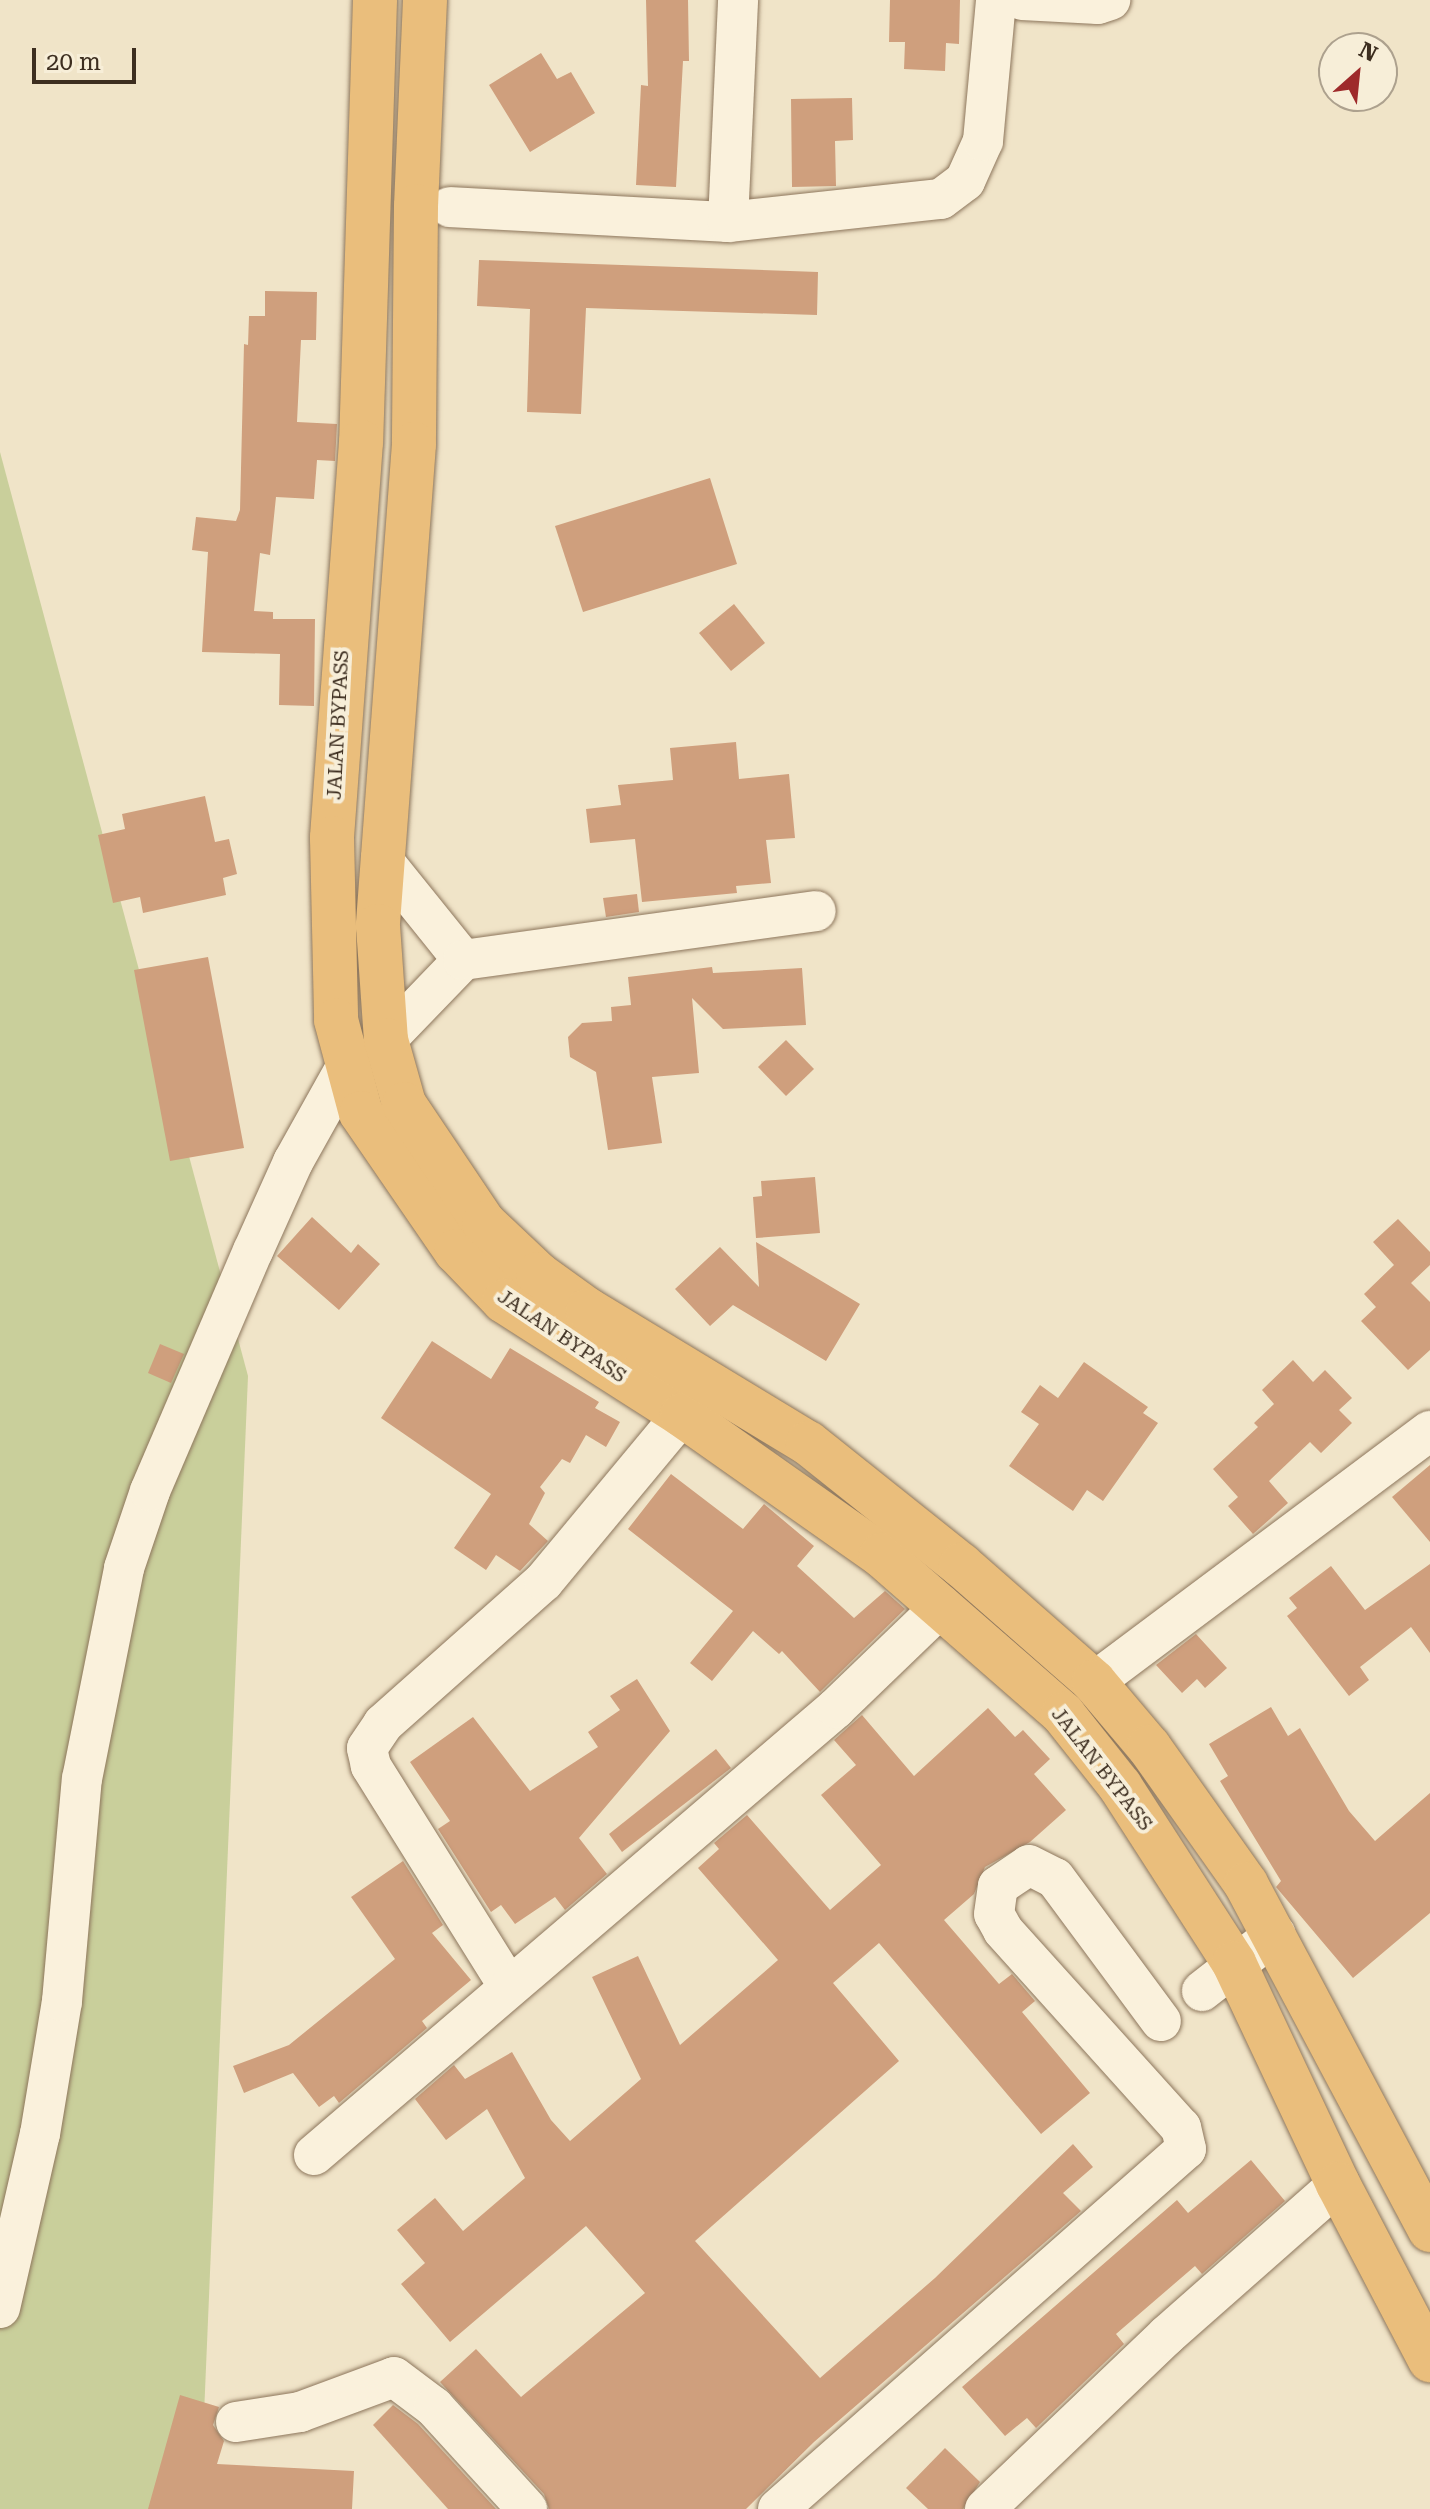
<!DOCTYPE html>
<style>
body{margin:0}
#map{position:relative;width:1430px;height:2509px;overflow:hidden;background:#f0e4c8;font-family:"Roboto Serif",serif}
div>[style]{position:absolute}
.green>*{inset:0;background:#c9cf9b}
.building>*{inset:0;background:#cf9f7d}
.roads{filter:drop-shadow(0 0 2px #8d765c) drop-shadow(0 0 2px #8d765c)}
.minor>*{height:40px;margin:-20px;padding:0 20px;transform-origin:20px;border-radius:20px;background:#faf1dc}
.trunk>*{height:44px;margin:-22px;padding:0 22px;transform-origin:22px;border-radius:22px;background:#eabe7c}
span{translate:-50% -50%;white-space:nowrap;text-align:center;line-height:1.15;-webkit-text-stroke:8px #f7eed8;paint-order:stroke}
.street-label{font-size:20px;color:#3d2e20}
.north{position:absolute;left:1318px;top:32px;width:80px;height:80px;box-sizing:border-box;background:#f7eed8;border:2px solid #ada18e;border-radius:50%;rotate:27deg;font-size:22px;font-weight:700;line-height:32px;text-align:center;color:#3d2e20}
.north::after{content:'';display:block;margin:auto;width:28px;height:36px;background:#9e2a2b;clip-path:polygon(50% 0,100% 100%,50% 72%,0 100%)}
.scale{position:absolute;left:32px;top:48px;width:104px;height:36px;box-sizing:border-box;border:4px solid #3d2e20;border-top:0;padding-left:10px;font-size:24px;line-height:28px;white-space:nowrap;color:#3d2e20;-webkit-text-stroke:6px #f7eed8;paint-order:stroke}
</style>
<div id="map">
<div class="green">
<div style="clip-path:polygon(0 452px,248px 1376px,200px 2509px,0 2509px)"></div>
</div>
<div class="building">
<div style="clip-path:polygon(646px 0,688px 0,689px 61px,683px 61px,676px 187px,636px 185px,641px 85px,648px 86px)"></div>
<div style="clip-path:polygon(890px 0,960px 0,959px 44px,946px 43px,945px 71px,904px 69px,905px 42px,889px 42px)"></div>
<div style="clip-path:polygon(541px 53px,557px 79px,571px 72px,595px 113px,530px 152px,489px 85px)"></div>
<div style="clip-path:polygon(852px 98px,853px 140px,835px 141px,836px 186px,792px 187px,791px 99px)"></div>
<div style="clip-path:polygon(479px 260px,818px 272px,817px 315px,586px 308px,581px 414px,527px 412px,530px 309px,477px 306px)"></div>
<div style="clip-path:polygon(265px 291px,317px 292px,316px 340px,301px 340px,297px 422px,337px 424px,335px 461px,317px 460px,314px 499px,276px 497px,270px 555px,260px 553px,254px 611px,273px 612px,273px 619px,315px 619px,314px 706px,279px 705px,280px 654px,202px 652px,208px 552px,192px 550px,196px 517px,236px 521px,240px 510px,244px 344px,248px 345px,249px 316px,265px 316px)"></div>
<div style="clip-path:polygon(710px 478px,737px 564px,583px 612px,555px 526px)"></div>
<div style="clip-path:polygon(734px 604px,765px 643px,731px 671px,699px 633px)"></div>
<div style="clip-path:polygon(736px 742px,739px 779px,789px 774px,795px 838px,766px 840px,771px 883px,736px 886px,737px 893px,642px 902px,635px 839px,590px 843px,586px 809px,621px 805px,618px 785px,673px 780px,670px 748px)"></div>
<div style="clip-path:polygon(205px 796px,215px 842px,229px 839px,237px 874px,223px 878px,226px 895px,143px 913px,140px 897px,113px 903px,98px 835px,125px 829px,122px 814px)"></div>
<div style="clip-path:polygon(637px 894px,639px 912px,606px 917px,603px 898px)"></div>
<div style="clip-path:polygon(208px 957px,244px 1148px,170px 1161px,134px 970px)"></div>
<div style="clip-path:polygon(712px 967px,713px 973px,802px 968px,806px 1025px,723px 1029px,692px 998px,699px 1073px,652px 1077px,662px 1143px,608px 1150px,596px 1072px,570px 1057px,568px 1037px,582px 1023px,612px 1021px,611px 1007px,631px 1005px,628px 977px)"></div>
<div style="clip-path:polygon(786px 1040px,814px 1069px,786px 1096px,758px 1067px)"></div>
<div style="clip-path:polygon(815px 1177px,820px 1233px,756px 1238px,753px 1197px,762px 1196px,761px 1181px)"></div>
<div style="clip-path:polygon(312px 1217px,351px 1253px,358px 1244px,380px 1264px,339px 1310px,277px 1256px)"></div>
<div style="clip-path:polygon(1398px 1219px,1430px 1252px,1430px 1265px,1411px 1283px,1430px 1302px,1430px 1350px,1408px 1370px,1361px 1321px,1376px 1307px,1364px 1294px,1394px 1265px,1373px 1242px)"></div>
<div style="clip-path:polygon(756px 1242px,860px 1304px,826px 1361px,733px 1305px,710px 1326px,675px 1289px,720px 1247px,759px 1287px)"></div>
<div style="clip-path:polygon(432px 1341px,491px 1379px,510px 1348px,599px 1402px,595px 1408px,620px 1422px,606px 1447px,586px 1435px,570px 1463px,562px 1459px,540px 1487px,545px 1493px,529px 1524px,548px 1541px,520px 1571px,496px 1555px,486px 1570px,454px 1548px,491px 1494px,381px 1418px)"></div>
<div style="clip-path:polygon(160px 1344px,184px 1354px,171px 1383px,148px 1373px)"></div>
<div style="clip-path:polygon(1293px 1360px,1313px 1382px,1325px 1370px,1352px 1398px,1339px 1410px,1352px 1423px,1321px 1453px,1310px 1442px,1269px 1481px,1288px 1503px,1253px 1534px,1228px 1506px,1238px 1497px,1213px 1469px,1258px 1427px,1254px 1423px,1274px 1404px,1262px 1390px)"></div>
<div style="clip-path:polygon(1084px 1362px,1148px 1407px,1143px 1413px,1158px 1423px,1103px 1501px,1087px 1490px,1073px 1511px,1009px 1466px,1039px 1424px,1021px 1412px,1040px 1385px,1058px 1398px)"></div>
<div style="clip-path:polygon(1430px 1465px,1430px 1542px,1392px 1497px)"></div>
<div style="clip-path:polygon(671px 1474px,743px 1529px,764px 1504px,814px 1546px,797px 1566px,854px 1618px,885px 1591px,905px 1609px,820px 1692px,782px 1651px,779px 1654px,753px 1631px,712px 1681px,690px 1663px,733px 1611px,628px 1529px)"></div>
<div style="clip-path:polygon(1430px 1564px,1430px 1653px,1411px 1627px,1360px 1667px,1369px 1680px,1349px 1696px,1287px 1616px,1297px 1608px,1289px 1598px,1331px 1566px,1365px 1610px)"></div>
<div style="clip-path:polygon(1196px 1634px,1227px 1668px,1205px 1688px,1197px 1679px,1182px 1693px,1156px 1665px)"></div>
<div style="clip-path:polygon(637px 1679px,670px 1731px,579px 1838px,607px 1874px,565px 1910px,555px 1897px,515px 1924px,501px 1905px,491px 1912px,438px 1829px,450px 1821px,410px 1762px,473px 1717px,530px 1791px,598px 1747px,588px 1732px,620px 1710px,610px 1696px)"></div>
<div style="clip-path:polygon(1271px 1707px,1288px 1736px,1300px 1728px,1349px 1811px,1375px 1841px,1430px 1793px,1430px 1913px,1353px 1978px,1276px 1887px,1281px 1881px,1220px 1781px,1228px 1776px,1209px 1744px)"></div>
<div style="clip-path:polygon(988px 1708px,1015px 1737px,1023px 1730px,1050px 1759px,1034px 1774px,1066px 1810px,1030px 1842px,985px 1867px,974px 1894px,944px 1920px,999px 1984px,1012px 1974px,1035px 2001px,1022px 2012px,1090px 2093px,1041px 2134px,879px 1943px,833px 1983px,899px 2061px,695px 2241px,820px 2378px,935px 2278px,1073px 2144px,1093px 2167px,1063px 2193px,1081px 2211px,814px 2442px,746px 2509px,549px 2509px,544px 2494px,440px 2382px,476px 2349px,521px 2397px,645px 2293px,586px 2226px,450px 2342px,401px 2284px,425px 2263px,397px 2230px,435px 2198px,463px 2231px,525px 2178px,487px 2109px,446px 2140px,415px 2099px,454px 2065px,465px 2079px,512px 2052px,551px 2120px,570px 2141px,641px 2079px,592px 1977px,638px 1956px,680px 2045px,778px 1960px,698px 1868px,719px 1849px,714px 1843px,747px 1815px,830px 1910px,881px 1865px,821px 1795px,856px 1765px,834px 1740px,862px 1715px,914px 1776px)"></div>
<div style="clip-path:polygon(716px 1749px,731px 1768px,622px 1852px,609px 1834px)"></div>
<div style="clip-path:polygon(403px 1861px,443px 1925px,432px 1933px,471px 1980px,422px 2021px,427px 2028px,339px 2103px,334px 2096px,319px 2107px,293px 2073px,244px 2093px,233px 2066px,289px 2045px,395px 1959px,351px 1897px)"></div>
<div style="clip-path:polygon(1251px 2160px,1285px 2201px,1202px 2274px,1195px 2266px,1116px 2334px,1124px 2344px,1036px 2428px,1027px 2418px,1005px 2436px,962px 2387px,1177px 2200px,1188px 2213px)"></div>
<div style="clip-path:polygon(180px 2395px,219px 2407px,213px 2425px,224px 2441px,217px 2464px,354px 2471px,352px 2509px,148px 2509px)"></div>
<div style="clip-path:polygon(393px 2405px,418px 2424px,496px 2509px,448px 2509px,373px 2425px)"></div>
<div style="clip-path:polygon(945px 2448px,980px 2482px,963px 2509px,928px 2509px,906px 2488px)"></div>
</div>
<div class="roads">
<div class="minor">
<div style="left:1022px;top:0;width:76px;rotate:3deg"></div>
<div style="left:1098px;top:4px;width:13px;rotate:-18deg"></div>
<div style="left:450px;top:207px;width:278px;rotate:3.1deg"></div>
<div style="left:728px;top:222px;width:222px;rotate:-87.4deg"></div>
<div style="left:728px;top:222px;width:214px;rotate:-6.2deg"></div>
<div style="left:941px;top:199px;width:30px;rotate:-37deg"></div>
<div style="left:965px;top:181px;width:44px;rotate:-65.8deg"></div>
<div style="left:983px;top:141px;width:142px;rotate:-84.7deg"></div>
<div style="left:381px;top:858px;width:131px;rotate:51.2deg"></div>
<div style="left:386px;top:1040px;width:111px;rotate:-46.1deg"></div>
<div style="left:463px;top:960px;width:356px;rotate:-7.9deg"></div>
<div style="left:1094px;top:1682px;width:419px;rotate:-36.8deg"></div>
<div style="left:509px;top:1987px;width:261px;rotate:-122deg"></div>
<div style="left:371px;top:1766px;width:18px;rotate:-103deg"></div>
<div style="left:367px;top:1748px;width:29px;rotate:-56deg"></div>
<div style="left:383px;top:1724px;width:215px;rotate:-41.6deg"></div>
<div style="left:544px;top:1581px;width:216px;rotate:-50.3deg"></div>
<div style="left:1202px;top:1991px;width:93px;rotate:-38deg"></div>
<div style="left:314px;top:2155px;width:687px;rotate:-40.57deg"></div>
<div style="left:836px;top:1708px;width:147px;rotate:-43.9deg"></div>
<div style="left:0;top:2308px;width:179px;rotate:-77.1deg"></div>
<div style="left:40px;top:2134px;width:135px;rotate:-80.6deg"></div>
<div style="left:62px;top:2001px;width:223px;rotate:-84.9deg"></div>
<div style="left:82px;top:1779px;width:215px;rotate:-78.7deg"></div>
<div style="left:124px;top:1568px;width:81px;rotate:-71.3deg"></div>
<div style="left:150px;top:1491px;width:261px;rotate:-66.8deg"></div>
<div style="left:253px;top:1251px;width:98px;rotate:-65.8deg"></div>
<div style="left:293px;top:1162px;width:109px;rotate:-60.8deg"></div>
<div style="left:236px;top:2422px;width:65px;rotate:-8.9deg"></div>
<div style="left:300px;top:2412px;width:100px;rotate:-20.4deg"></div>
<div style="left:394px;top:2377px;width:50px;rotate:36.9deg"></div>
<div style="left:434px;top:2407px;width:138px;rotate:47.6deg"></div>
<div style="left:778px;top:2509px;width:544px;rotate:-41.42deg"></div>
<div style="left:1186px;top:2149px;width:22px;rotate:-103deg"></div>
<div style="left:1181px;top:2128px;width:266px;rotate:-132deg"></div>
<div style="left:1003px;top:1930px;width:18px;rotate:-119deg"></div>
<div style="left:994px;top:1914px;width:28px;rotate:-82deg"></div>
<div style="left:998px;top:1886px;width:37px;rotate:-34deg"></div>
<div style="left:1029px;top:1865px;width:29px;rotate:27deg"></div>
<div style="left:1055px;top:1878px;width:178px;rotate:53.5deg"></div>
<div style="left:985px;top:2509px;width:252px;rotate:-43.7deg"></div>
<div style="left:1167px;top:2335px;width:228px;rotate:-41.4deg"></div>
</div>
<div class="trunk">
<div style="left:375px;top:0;width:442px;rotate:91.8deg"></div>
<div style="left:361px;top:442px;width:397px;rotate:94.2deg"></div>
<div style="left:332px;top:838px;width:182px;rotate:88.7deg"></div>
<div style="left:336px;top:1020px;width:96px;rotate:75deg"></div>
<div style="left:361px;top:1113px;width:168px;rotate:55.5deg"></div>
<div style="left:456px;top:1251px;width:69px;rotate:46.2deg"></div>
<div style="left:504px;top:1301px;width:211px;rotate:32.6deg"></div>
<div style="left:682px;top:1415px;width:243px;rotate:35.1deg"></div>
<div style="left:881px;top:1555px;width:242px;rotate:41.1deg"></div>
<div style="left:1063px;top:1714px;width:92px;rotate:51.6deg"></div>
<div style="left:1120px;top:1786px;width:211px;rotate:57.2deg"></div>
<div style="left:1234px;top:1963px;width:244px;rotate:64.8deg"></div>
<div style="left:1338px;top:2184px;width:199px;rotate:62.4deg"></div>
<div style="left:425px;top:0;width:206px;rotate:92.5deg"></div>
<div style="left:416px;top:206px;width:238px;rotate:90.5deg"></div>
<div style="left:414px;top:444px;width:483px;rotate:94.3deg"></div>
<div style="left:378px;top:926px;width:114px;rotate:86deg"></div>
<div style="left:386px;top:1040px;width:66px;rotate:74.3deg"></div>
<div style="left:404px;top:1104px;width:143px;rotate:56.1deg"></div>
<div style="left:484px;top:1223px;width:74px;rotate:43.4deg"></div>
<div style="left:538px;top:1274px;width:62px;rotate:35.8deg"></div>
<div style="left:588px;top:1310px;width:257px;rotate:31.2deg"></div>
<div style="left:808px;top:1443px;width:196px;rotate:38.6deg"></div>
<div style="left:961px;top:1565px;width:177px;rotate:41.3deg"></div>
<div style="left:1094px;top:1682px;width:85px;rotate:49.8deg"></div>
<div style="left:1149px;top:1747px;width:168px;rotate:54.7deg"></div>
<div style="left:1246px;top:1884px;width:392px;rotate:62deg"></div>
</div>
</div>
<div class="street-label">
<span style="left:338px;top:725px;rotate:-87deg">JALAN BYPASS</span>
<span style="left:562px;top:1336px;rotate:34deg">JALAN BYPASS</span>
<span style="left:1102px;top:1769px;rotate:52deg">JALAN BYPASS</span>
</div>
<div class="north">N</div>
<div class="scale">20 m</div>
</div>
